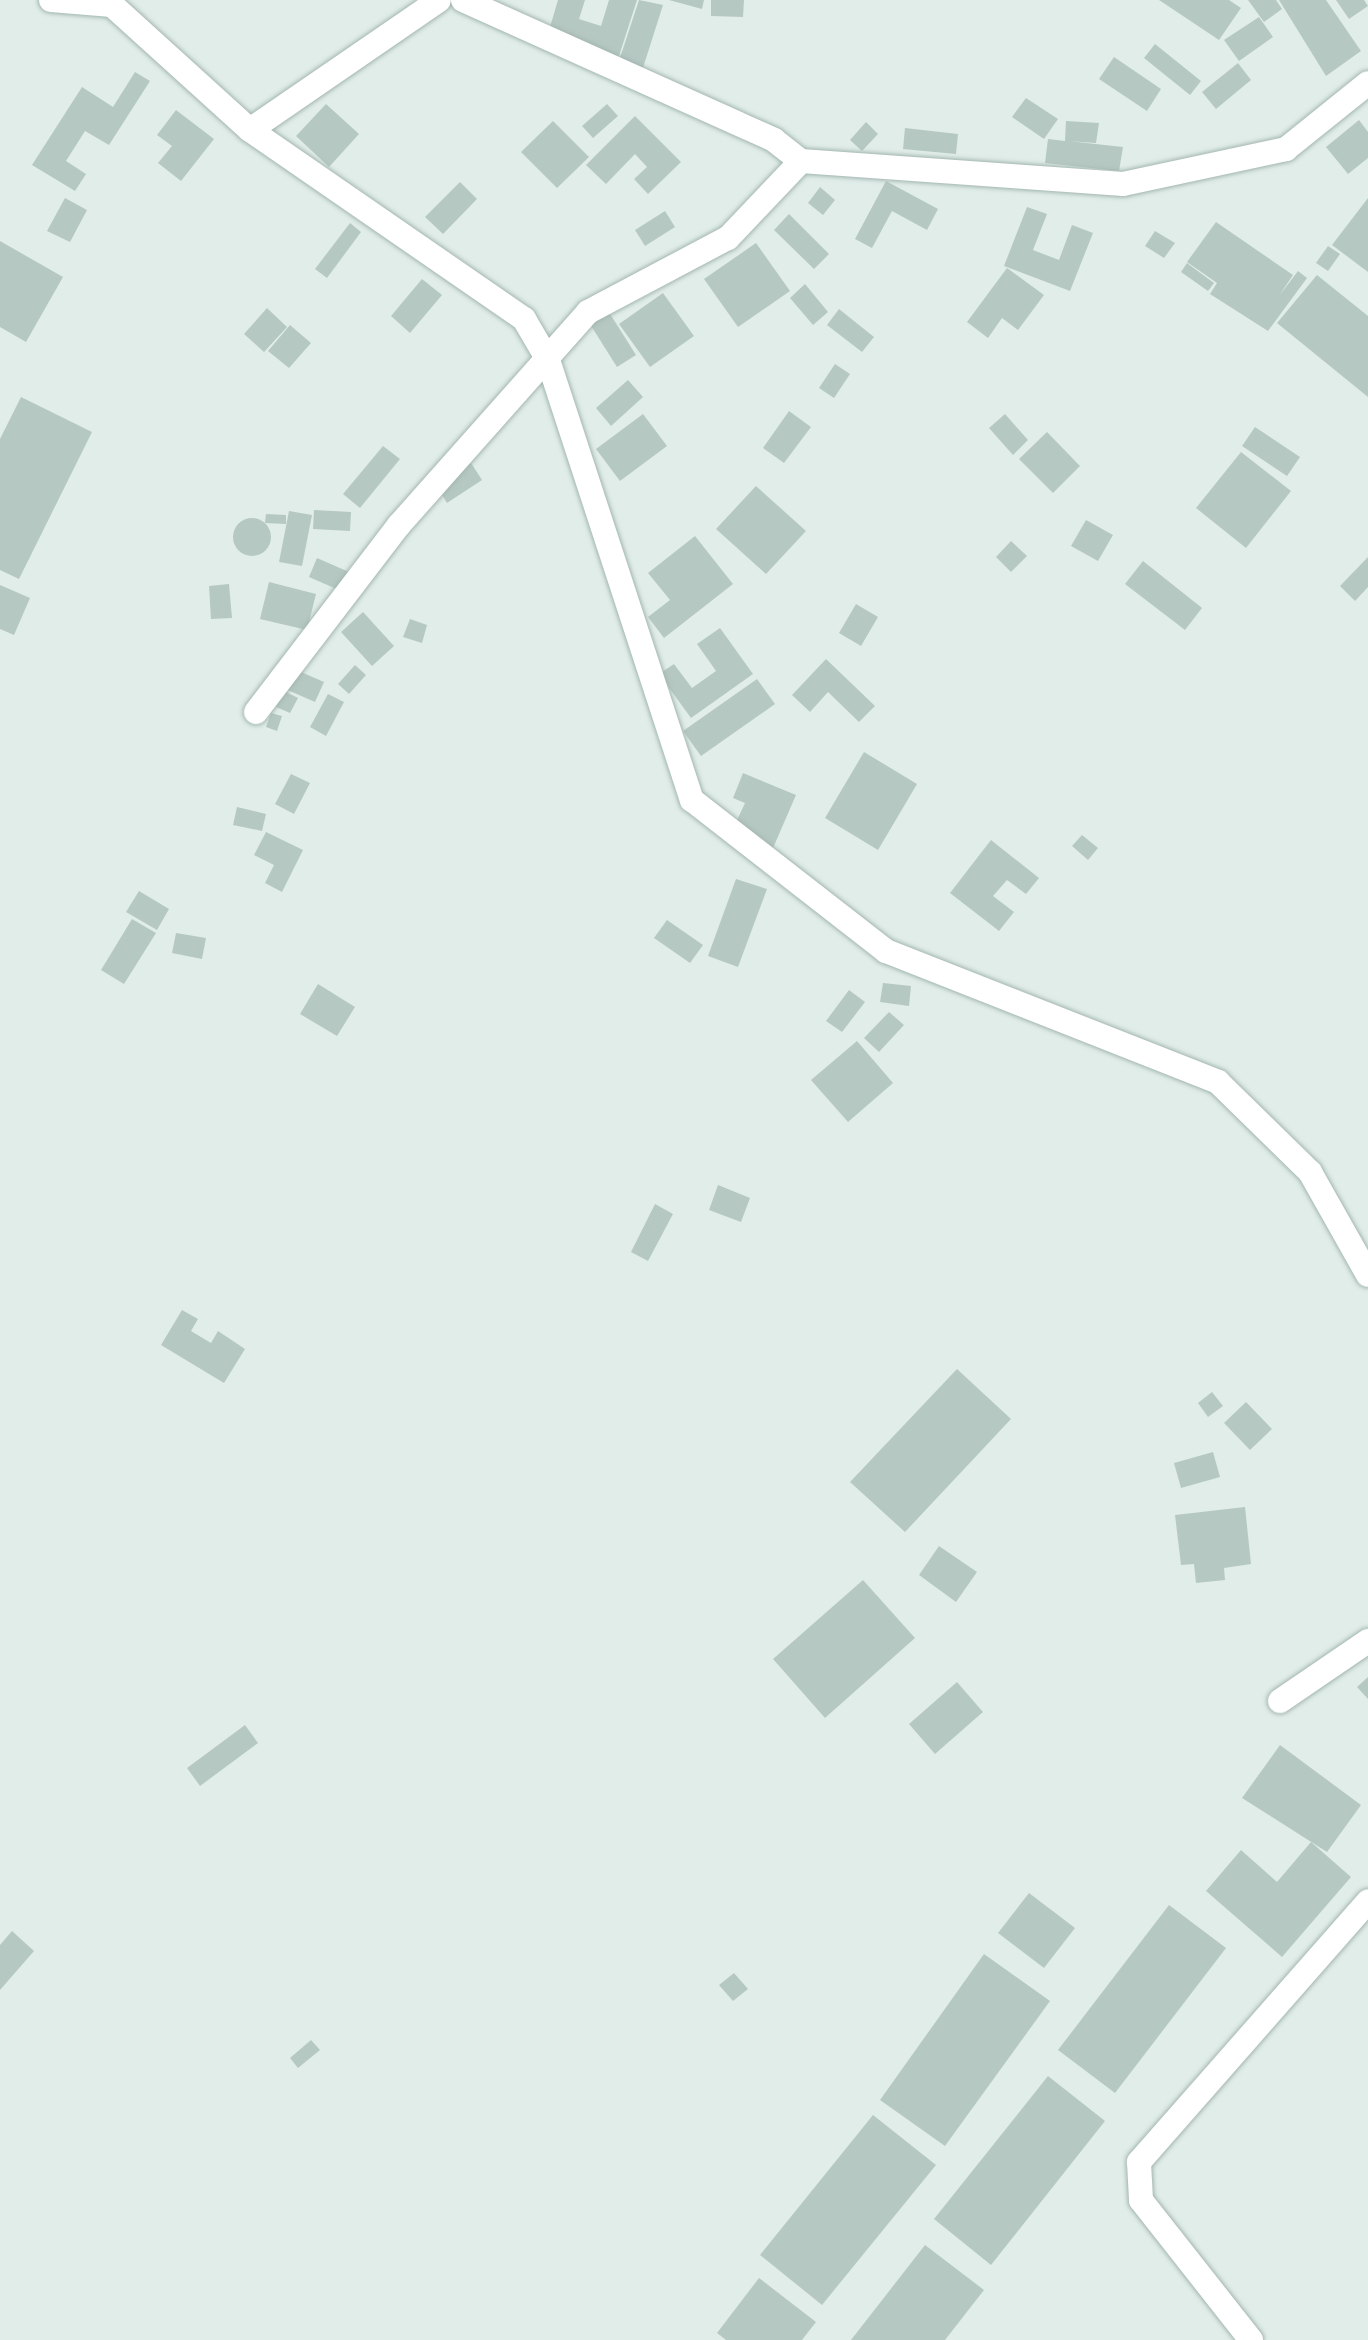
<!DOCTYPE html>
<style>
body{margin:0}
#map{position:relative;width:1368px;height:2340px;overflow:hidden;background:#e1ede9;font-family:Figtree,sans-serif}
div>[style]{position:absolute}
.building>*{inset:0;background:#b6c8c2}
.round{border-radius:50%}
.roads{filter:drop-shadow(0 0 2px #a3b6b1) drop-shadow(0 0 2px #a3b6b1)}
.street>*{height:24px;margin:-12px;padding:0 12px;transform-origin:12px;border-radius:12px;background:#fff}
span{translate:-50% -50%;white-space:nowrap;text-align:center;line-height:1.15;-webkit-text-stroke:6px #f2f9f6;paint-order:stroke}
</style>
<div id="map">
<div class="building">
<div style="clip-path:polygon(558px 0,585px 0,579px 19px,601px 26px,609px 0,637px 0,618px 59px,547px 37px)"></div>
<div style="clip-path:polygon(639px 0,663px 5px,641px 74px,617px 67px)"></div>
<div style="clip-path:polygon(669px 0,704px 0,702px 9px)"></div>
<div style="clip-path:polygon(711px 0,744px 0,743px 17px,711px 16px)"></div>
<div style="clip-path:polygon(1159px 0,1229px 0,1241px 8px,1219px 40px)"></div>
<div style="clip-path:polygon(1248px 0,1276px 0,1282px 9px,1264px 22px)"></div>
<div style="clip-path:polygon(1279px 0,1326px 0,1361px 51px,1326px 76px)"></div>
<div style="clip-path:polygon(1336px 0,1364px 0,1368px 6px,1349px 19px)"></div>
<div style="clip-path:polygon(1259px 17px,1273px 37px,1239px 61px,1224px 40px)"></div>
<div style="clip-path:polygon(1155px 44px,1201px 81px,1190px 95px,1144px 58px)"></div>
<div style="clip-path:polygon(1114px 57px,1161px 89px,1147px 111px,1099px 79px)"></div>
<div style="clip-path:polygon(1238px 63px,1251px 80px,1216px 109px,1202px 92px)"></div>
<div style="clip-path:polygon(135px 72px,150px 81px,109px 145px,85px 131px,66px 161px,86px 174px,75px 191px,32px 165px,82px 87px,113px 107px)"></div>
<div style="clip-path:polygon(1026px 98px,1058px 119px,1044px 139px,1012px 117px)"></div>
<div style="clip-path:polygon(326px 104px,359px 134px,329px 167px,296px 136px)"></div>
<div style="clip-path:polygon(607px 104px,618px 116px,593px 138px,582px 126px)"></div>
<div style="clip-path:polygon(176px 110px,214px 139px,181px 181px,158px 163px,172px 146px,157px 135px)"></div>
<div style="clip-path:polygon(635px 116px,681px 162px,648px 194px,634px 179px,647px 167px,635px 154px,606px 184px,586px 165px)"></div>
<div style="clip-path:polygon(1359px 120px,1368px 132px,1368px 158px,1348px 174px,1326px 147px)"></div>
<div style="clip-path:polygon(553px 121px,589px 157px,557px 188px,521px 152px)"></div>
<div style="clip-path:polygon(1066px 121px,1099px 123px,1096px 143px,1068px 141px,1123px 147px,1119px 171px,1045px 163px,1048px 139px,1065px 141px)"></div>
<div style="clip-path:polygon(866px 122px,878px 134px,862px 151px,850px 140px)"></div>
<div style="clip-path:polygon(905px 128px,958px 134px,956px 154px,903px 149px)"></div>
<div style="clip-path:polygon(886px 181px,938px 209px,927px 230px,892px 211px,872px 248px,855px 239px)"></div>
<div style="clip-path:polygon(460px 182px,477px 199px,443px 234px,425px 217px)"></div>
<div style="clip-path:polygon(820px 187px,835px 200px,823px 215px,808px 203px)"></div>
<div style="clip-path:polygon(65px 198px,87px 210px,70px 242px,47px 231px)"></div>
<div style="clip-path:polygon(1368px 198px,1368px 272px,1332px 245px)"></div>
<div style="clip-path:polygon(1027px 207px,1047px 214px,1033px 250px,1059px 260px,1072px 225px,1093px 233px,1070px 291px,1004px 266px)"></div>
<div style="clip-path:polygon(665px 211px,675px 227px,645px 246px,635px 230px)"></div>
<div style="clip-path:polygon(789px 214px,829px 254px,814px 269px,774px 230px)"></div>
<div style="clip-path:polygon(1216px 222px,1293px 275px,1279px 296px,1298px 271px,1307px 278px,1268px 331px,1210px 294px,1217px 283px,1187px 262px)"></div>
<div style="clip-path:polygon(350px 223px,361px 232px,327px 278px,315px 269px)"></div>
<div style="clip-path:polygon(1155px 231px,1175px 243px,1164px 258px,1145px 246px)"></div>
<div style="clip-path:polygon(0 241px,63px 277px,26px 342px,0 327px)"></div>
<div style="clip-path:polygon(756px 243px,790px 291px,738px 327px,704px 279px)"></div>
<div style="clip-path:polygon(1328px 246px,1340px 254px,1328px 271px,1316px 263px)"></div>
<div style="clip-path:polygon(1187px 263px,1214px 283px,1208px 291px,1181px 272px)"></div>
<div style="clip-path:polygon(1007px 268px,1044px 295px,1018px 330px,1002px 318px,988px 338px,967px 322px)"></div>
<div style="clip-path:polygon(1317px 275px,1368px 316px,1368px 397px,1277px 323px)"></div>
<div style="clip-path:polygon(422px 279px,442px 295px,410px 333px,391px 316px)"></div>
<div style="clip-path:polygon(805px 284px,828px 312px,813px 325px,790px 298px)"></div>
<div style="clip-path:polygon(663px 293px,694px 336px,650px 367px,619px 324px)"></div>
<div style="clip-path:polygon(267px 308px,287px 327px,264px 352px,244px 334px)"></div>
<div style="clip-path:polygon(607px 309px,636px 355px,617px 367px,588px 321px)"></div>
<div style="clip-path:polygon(839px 309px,874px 337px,862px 352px,827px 325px)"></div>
<div style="clip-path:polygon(290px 325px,311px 343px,289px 368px,268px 351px)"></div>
<div style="clip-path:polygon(835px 364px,850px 374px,834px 398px,819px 388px)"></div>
<div style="clip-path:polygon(628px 380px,643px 397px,611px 426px,596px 408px)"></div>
<div style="clip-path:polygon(21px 397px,92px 432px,19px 579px,0 570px,0 439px)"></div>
<div style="clip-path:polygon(789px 411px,811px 427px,784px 463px,763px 448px)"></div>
<div style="clip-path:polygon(643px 414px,667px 446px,620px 481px,596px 449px)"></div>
<div style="clip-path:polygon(1005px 414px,1028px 440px,1013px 455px,989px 428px)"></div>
<div style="clip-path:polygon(1255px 427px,1300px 457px,1287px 476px,1242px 446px)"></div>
<div style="clip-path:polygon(1047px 432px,1080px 466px,1053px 493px,1019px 459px)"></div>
<div style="clip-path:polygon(383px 446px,400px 459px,360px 508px,343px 494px)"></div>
<div style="clip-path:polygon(1241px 452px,1291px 491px,1246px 548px,1196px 508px)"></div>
<div style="clip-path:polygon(471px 463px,482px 480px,447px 503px,436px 485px)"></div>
<div style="clip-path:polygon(756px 486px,806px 531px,766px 574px,716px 529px)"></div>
<div style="clip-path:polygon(314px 510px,351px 512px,350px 531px,313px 529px)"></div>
<div style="clip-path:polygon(289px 511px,312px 515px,302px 566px,279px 562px)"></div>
<div style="clip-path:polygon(266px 514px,286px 515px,286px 524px,265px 523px)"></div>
<div class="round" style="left:233px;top:518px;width:38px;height:38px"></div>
<div style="clip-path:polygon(1086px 520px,1113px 535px,1098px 561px,1071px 546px)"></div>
<div style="clip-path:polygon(695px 536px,733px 584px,664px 638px,648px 617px,670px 600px,648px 573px)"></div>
<div style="clip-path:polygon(1011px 541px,1027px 556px,1011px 572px,996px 557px)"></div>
<div style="clip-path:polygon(1368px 557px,1368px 587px,1355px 601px,1340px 586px)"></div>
<div style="clip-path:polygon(317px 558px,349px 572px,341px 591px,309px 577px)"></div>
<div style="clip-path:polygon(1143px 561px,1202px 608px,1185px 630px,1125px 584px)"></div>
<div style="clip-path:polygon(269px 582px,316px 594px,307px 630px,260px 619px)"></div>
<div style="clip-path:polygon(229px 584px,232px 618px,211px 619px,209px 586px)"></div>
<div style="clip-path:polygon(0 585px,30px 598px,14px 635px,0 629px)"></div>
<div style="clip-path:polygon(856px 604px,878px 617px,861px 646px,839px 633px)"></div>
<div style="clip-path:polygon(363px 612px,394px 646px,372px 666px,341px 632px)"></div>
<div style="clip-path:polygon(410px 619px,427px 625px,422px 643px,403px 637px)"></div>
<div style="clip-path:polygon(720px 628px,753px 674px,691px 718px,659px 674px,674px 664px,692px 688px,716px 671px,697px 644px)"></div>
<div style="clip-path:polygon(826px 659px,875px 706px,859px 722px,828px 692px,810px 712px,792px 695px)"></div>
<div style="clip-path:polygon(355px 665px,366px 675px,349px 694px,338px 684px)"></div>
<div style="clip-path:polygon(292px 668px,324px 682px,315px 702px,283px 688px)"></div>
<div style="clip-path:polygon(757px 679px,775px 704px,701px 756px,683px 731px)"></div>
<div style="clip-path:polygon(284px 691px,298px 698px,290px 713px,276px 707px)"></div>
<div style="clip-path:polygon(328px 694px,344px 702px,326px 736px,310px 727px)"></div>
<div style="clip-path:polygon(271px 713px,282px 716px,277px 731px,266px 727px)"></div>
<div style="clip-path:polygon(864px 752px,917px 784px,878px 850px,825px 818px)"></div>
<div style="clip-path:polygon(743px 773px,796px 795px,773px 848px,732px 831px,745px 803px,733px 798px)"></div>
<div style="clip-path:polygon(291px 774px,310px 783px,294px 814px,275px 804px)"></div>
<div style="clip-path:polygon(237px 807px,266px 814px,262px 831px,233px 825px)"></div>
<div style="clip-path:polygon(266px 832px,303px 850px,282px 892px,265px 883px,274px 865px,254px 855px)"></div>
<div style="clip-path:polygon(1082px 835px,1098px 848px,1088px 860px,1072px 846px)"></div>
<div style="clip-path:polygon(991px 840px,1039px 878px,1026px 894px,1007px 880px,993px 896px,1014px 912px,999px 931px,950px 893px)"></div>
<div style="clip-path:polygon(736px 879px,767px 889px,738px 967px,708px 956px)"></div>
<div style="clip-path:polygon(139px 891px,169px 909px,157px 930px,126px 912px)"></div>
<div style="clip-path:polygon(132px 919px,156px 933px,124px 984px,101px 970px)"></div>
<div style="clip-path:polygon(667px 920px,703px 945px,690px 963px,654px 938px)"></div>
<div style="clip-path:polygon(176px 933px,206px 938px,202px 959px,172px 953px)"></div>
<div style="clip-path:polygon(883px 983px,911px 986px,909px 1006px,880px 1002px)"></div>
<div style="clip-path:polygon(318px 984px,355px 1007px,337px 1036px,300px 1014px)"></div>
<div style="clip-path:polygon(849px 990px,865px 1002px,842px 1032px,826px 1021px)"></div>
<div style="clip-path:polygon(889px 1012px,904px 1025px,879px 1052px,864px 1038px)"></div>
<div style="clip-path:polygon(857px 1041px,893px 1083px,848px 1122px,811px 1080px)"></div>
<div style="clip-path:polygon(718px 1185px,750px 1198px,741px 1222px,709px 1210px)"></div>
<div style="clip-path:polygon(655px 1204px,673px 1214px,648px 1261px,631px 1252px)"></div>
<div style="clip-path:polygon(182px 1310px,198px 1319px,191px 1331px,211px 1343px,218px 1331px,245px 1349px,224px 1383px,161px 1345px)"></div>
<div style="clip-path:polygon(957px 1369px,1011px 1419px,905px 1532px,850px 1482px)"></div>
<div style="clip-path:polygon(1212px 1392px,1223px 1406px,1208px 1417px,1198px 1403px)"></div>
<div style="clip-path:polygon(1246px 1402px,1272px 1429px,1250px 1450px,1224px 1423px)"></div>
<div style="clip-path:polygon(1213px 1452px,1220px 1477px,1181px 1488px,1174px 1463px)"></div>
<div style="clip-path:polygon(1245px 1507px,1251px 1564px,1224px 1568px,1225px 1580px,1196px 1583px,1194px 1564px,1181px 1565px,1175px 1515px)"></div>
<div style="clip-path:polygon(939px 1546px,977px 1572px,956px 1602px,919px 1575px)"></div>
<div style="clip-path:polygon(863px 1580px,915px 1638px,825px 1718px,773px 1659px)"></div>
<div style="clip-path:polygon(1368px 1677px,1368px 1699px,1357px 1687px)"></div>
<div style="clip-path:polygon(957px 1682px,983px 1712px,935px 1754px,909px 1724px)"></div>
<div style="clip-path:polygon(245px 1725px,258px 1743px,200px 1786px,187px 1768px)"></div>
<div style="clip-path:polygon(1280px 1745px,1361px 1805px,1327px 1852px,1242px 1798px)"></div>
<div style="clip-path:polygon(1311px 1842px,1351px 1877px,1282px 1957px,1206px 1891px,1241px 1850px,1277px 1882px)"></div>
<div style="clip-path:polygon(1029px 1893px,1075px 1928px,1044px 1968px,998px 1933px)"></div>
<div style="clip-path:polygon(1169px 1905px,1226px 1948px,1115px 2093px,1058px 2050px)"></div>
<div style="clip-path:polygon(12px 1931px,34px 1951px,0 1990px,0 1945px)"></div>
<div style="clip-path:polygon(984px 1954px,1050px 2001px,945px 2146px,880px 2100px)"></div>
<div style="clip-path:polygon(734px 1973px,748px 1989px,733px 2001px,719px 1985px)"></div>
<div style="clip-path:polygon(311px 2040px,320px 2050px,298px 2068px,290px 2058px)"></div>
<div style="clip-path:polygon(1048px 2076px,1105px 2121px,991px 2265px,934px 2219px)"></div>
<div style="clip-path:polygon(873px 2115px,936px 2165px,822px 2305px,760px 2255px)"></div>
<div style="clip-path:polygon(925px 2245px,984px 2290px,945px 2340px,851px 2340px)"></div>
<div style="clip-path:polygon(759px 2278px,816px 2322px,802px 2340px,726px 2340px,717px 2333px)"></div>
</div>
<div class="roads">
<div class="street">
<div style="left:51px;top:0;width:61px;rotate:4.7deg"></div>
<div style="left:112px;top:5px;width:186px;rotate:42.2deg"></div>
<div style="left:250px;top:130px;width:333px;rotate:34.6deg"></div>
<div style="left:524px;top:319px;width:48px;rotate:59.7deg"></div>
<div style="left:548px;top:360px;width:463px;rotate:71.9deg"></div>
<div style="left:692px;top:800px;width:246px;rotate:37.9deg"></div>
<div style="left:886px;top:951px;width:357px;rotate:21.5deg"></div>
<div style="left:1218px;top:1082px;width:129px;rotate:44.4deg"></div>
<div style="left:1310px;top:1172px;width:118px;rotate:60.6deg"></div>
<div style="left:463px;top:0;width:341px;rotate:24.2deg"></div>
<div style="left:774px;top:140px;width:34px;rotate:38deg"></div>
<div style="left:801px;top:161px;width:323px;rotate:4.1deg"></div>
<div style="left:1123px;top:184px;width:167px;rotate:-12.1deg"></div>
<div style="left:1286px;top:149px;width:105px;rotate:-38.8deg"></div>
<div style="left:250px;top:130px;width:229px;rotate:-34.5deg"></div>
<div style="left:256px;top:712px;width:235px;rotate:-52.6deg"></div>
<div style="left:399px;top:525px;width:285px;rotate:-48.4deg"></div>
<div style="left:588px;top:312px;width:158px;rotate:-27.9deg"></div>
<div style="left:728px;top:238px;width:106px;rotate:-46.5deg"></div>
<div style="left:1280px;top:1701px;width:107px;rotate:-34.3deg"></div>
<div style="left:1251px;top:2340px;width:178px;rotate:-128.2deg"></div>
<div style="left:1141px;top:2200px;width:38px;rotate:-93deg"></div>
<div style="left:1139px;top:2162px;width:347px;rotate:-48.7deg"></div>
</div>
</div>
</div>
